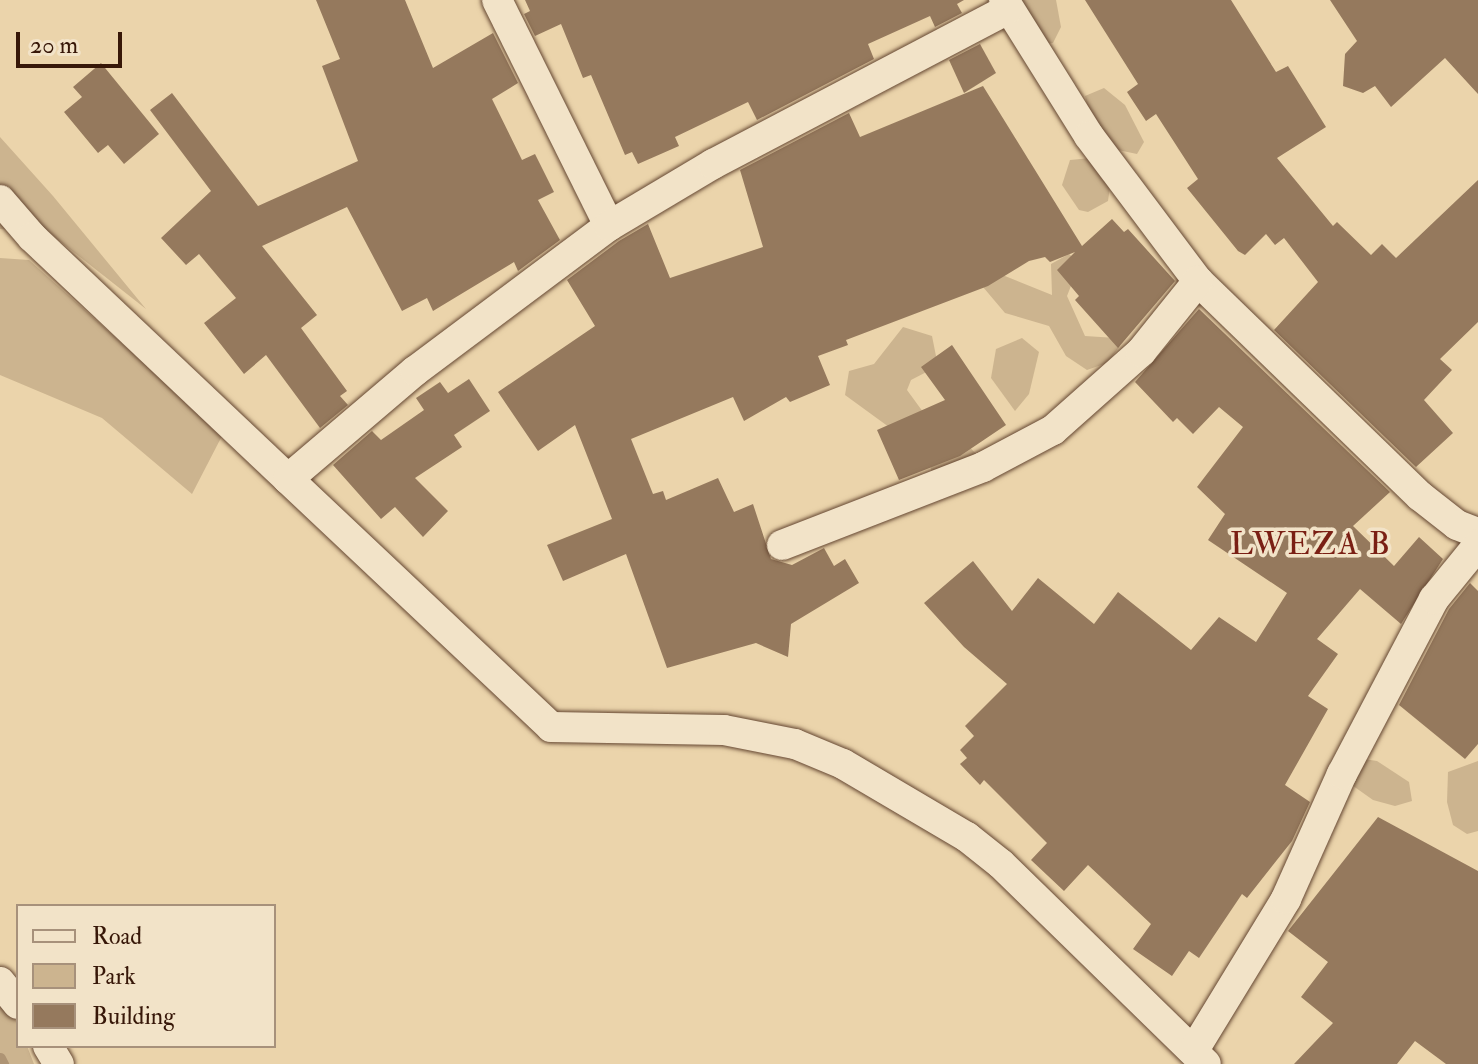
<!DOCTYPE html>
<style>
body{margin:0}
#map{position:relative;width:1478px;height:1064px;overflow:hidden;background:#ebd4ab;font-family:"IM FELL Double Pica",serif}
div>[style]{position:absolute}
.green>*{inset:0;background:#ccb48f}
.stream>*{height:11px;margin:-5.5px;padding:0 5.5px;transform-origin:5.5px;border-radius:5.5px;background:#ae9474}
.building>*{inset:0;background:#95795d}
.roads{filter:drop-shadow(0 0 2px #644631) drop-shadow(0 0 2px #644631)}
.minor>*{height:30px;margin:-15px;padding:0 15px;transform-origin:15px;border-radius:15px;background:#f2e3c8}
span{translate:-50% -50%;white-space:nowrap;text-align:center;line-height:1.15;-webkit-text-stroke:7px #f2e3c8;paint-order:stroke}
.quarter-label{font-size:32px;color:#7a1f14;letter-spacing:2px}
.legend{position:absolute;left:16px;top:904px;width:260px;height:144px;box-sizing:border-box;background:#f2e3c8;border:2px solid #a7917b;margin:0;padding:10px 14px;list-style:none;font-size:24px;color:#371708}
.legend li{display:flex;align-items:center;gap:16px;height:40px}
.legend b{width:40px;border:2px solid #a7917b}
.scale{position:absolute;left:16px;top:32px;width:106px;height:36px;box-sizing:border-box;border:4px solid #371708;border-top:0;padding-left:10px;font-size:24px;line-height:28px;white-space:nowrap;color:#371708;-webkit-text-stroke:6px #f2e3c8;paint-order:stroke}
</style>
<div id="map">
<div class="green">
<div style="clip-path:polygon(1008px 0,1056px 0,1061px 27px,1053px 43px,1018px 46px)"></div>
<div style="clip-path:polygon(1104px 88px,1125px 105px,1144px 142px,1137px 154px,1118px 150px,1090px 117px,1085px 96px)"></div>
<div style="clip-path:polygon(0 137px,53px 196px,146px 309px,47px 231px,0 229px)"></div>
<div style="clip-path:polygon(1091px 158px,1110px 187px,1108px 201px,1088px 212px,1079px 210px,1062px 185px,1070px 160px)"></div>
<div style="clip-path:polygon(1069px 254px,1080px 263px,1067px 296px,1085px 336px,1116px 338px,1120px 346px,1107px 363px,1087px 370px,1066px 356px,1049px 326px,1005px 313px,983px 287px,995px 272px,1052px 295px,1051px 264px)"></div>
<div style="clip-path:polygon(0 258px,29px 260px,223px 434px,192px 494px,102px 418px,0 375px)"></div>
<div style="clip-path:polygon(903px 327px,932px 336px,938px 366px,911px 380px,907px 390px,934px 427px,963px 440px,978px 456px,932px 472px,926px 454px,845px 395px,849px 371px,874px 364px)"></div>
<div style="clip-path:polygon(1022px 338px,1039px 352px,1029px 394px,1015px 411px,991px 378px,996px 349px)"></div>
<div style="clip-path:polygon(1357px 758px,1377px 761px,1409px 782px,1412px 801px,1395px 806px,1373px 800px,1349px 783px)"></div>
<div style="clip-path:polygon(1478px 761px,1478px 831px,1467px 834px,1453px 825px,1447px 802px,1448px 772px)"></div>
<div style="clip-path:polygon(0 983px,18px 1026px,18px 1046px,27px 1046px,34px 1064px,0 1064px)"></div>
</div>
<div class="stream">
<div style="left:0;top:1058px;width:7px;rotate:63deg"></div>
</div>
<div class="building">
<div style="clip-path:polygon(316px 0,405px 0,433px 68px,493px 33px,518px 83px,492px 99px,522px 160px,535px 154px,554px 192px,538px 200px,560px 240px,518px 271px,514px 262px,433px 311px,427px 298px,402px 311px,347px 207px,262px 246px,317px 315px,301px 328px,347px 391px,340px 396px,348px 405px,320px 428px,266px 355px,244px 374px,204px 323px,236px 298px,199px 254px,186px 265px,161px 238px,211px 191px,150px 110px,172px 93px,258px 206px,358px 161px,322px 66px,340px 59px)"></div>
<div style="clip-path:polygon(525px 0,964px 0,957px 4px,962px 13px,935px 27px,930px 16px,868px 44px,874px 59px,757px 120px,748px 102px,675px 137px,679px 146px,638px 164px,632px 152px,625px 155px,591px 75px,583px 78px,561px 24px,535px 36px,524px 14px,530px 11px)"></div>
<div style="clip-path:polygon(1085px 0,1231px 0,1276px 72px,1288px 66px,1326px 127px,1277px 158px,1333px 226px,1337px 222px,1371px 255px,1382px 244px,1396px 258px,1478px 180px,1478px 322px,1440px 359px,1452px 370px,1424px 400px,1453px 433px,1416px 467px,1274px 330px,1318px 282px,1284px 238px,1275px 245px,1266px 234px,1245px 255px,1238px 251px,1187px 188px,1198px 179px,1156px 114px,1146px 121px,1127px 92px,1138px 84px)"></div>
<div style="clip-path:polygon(1330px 0,1478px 0,1478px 94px,1445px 58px,1391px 107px,1375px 86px,1363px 93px,1343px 86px,1345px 54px,1357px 41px)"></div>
<div style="clip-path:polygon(980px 44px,996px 73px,964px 93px,949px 60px)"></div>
<div style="clip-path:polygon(101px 63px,159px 134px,124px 164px,108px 145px,98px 153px,64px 112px,82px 97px,73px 87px)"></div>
<div style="clip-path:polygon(983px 86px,1082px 246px,1112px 219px,1124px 232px,1128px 229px,1175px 281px,1118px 348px,1075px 300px,1079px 296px,1057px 270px,1075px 252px,1050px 262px,1045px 257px,1029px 261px,988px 286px,846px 340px,848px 345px,818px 356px,830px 385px,790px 402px,786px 397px,744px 421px,733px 397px,631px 439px,653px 494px,663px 491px,666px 500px,718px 478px,734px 512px,753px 504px,771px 559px,792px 565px,824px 548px,834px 566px,845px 559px,859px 583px,791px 624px,788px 657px,756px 643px,667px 668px,626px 554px,563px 581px,547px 545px,612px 519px,575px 425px,538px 451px,498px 392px,595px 326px,567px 280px,619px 241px,648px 224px,670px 278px,763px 247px,740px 170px,849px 113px,860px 137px)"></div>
<div style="clip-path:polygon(1199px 309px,1390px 492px,1353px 526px,1394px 566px,1419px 537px,1443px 559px,1401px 624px,1360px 589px,1317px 639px,1338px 654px,1308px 696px,1328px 709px,1285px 785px,1310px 802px,1292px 841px,1247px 898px,1242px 894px,1199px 958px,1189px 951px,1172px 976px,1133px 949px,1151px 924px,1088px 865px,1064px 891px,1031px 860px,1047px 843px,984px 780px,980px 785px,960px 764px,967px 758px,960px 750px,974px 736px,965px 726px,1007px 684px,964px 647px,924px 603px,973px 561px,1012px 611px,1038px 578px,1094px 624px,1118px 592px,1191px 650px,1219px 617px,1256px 642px,1287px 593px,1208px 540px,1225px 514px,1197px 487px,1243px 427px,1219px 407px,1193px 434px,1177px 418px,1173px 422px,1135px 382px)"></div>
<div style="clip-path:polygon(952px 345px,1006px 425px,960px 456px,899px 480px,877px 430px,945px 400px,921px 367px)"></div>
<div style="clip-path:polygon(469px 379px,490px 411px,454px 435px,462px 447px,415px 478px,448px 511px,423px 537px,395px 507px,381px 519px,333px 465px,372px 431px,381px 440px,424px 410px,416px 398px,440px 382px,448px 393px)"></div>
<div style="clip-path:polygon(1470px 583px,1478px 591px,1478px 744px,1465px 759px,1399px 705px,1449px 609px)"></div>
<div style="clip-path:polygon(1378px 817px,1478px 871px,1478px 1064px,1446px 1064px,1415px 1041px,1397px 1064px,1294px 1064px,1333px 1023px,1301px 997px,1328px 962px,1288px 931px)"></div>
</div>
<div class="roads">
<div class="minor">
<div style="left:497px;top:0;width:252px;rotate:63.6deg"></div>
<div style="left:1004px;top:0;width:160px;rotate:58deg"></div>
<div style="left:1089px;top:136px;width:181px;rotate:53.1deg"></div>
<div style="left:1198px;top:281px;width:309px;rotate:44.1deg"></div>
<div style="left:1420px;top:496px;width:47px;rotate:38.1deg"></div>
<div style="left:1457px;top:525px;width:22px;rotate:21deg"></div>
<div style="left:0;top:200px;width:49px;rotate:49.1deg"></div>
<div style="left:32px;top:237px;width:352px;rotate:43.4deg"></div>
<div style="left:288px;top:479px;width:167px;rotate:-40.4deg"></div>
<div style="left:415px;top:371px;width:242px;rotate:-36.8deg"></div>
<div style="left:609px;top:226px;width:121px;rotate:-30.8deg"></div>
<div style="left:713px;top:164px;width:333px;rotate:-27.7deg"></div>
<div style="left:288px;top:479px;width:361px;rotate:43.3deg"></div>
<div style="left:551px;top:727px;width:173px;rotate:1deg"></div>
<div style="left:724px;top:730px;width:72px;rotate:11.2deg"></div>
<div style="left:795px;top:744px;width:52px;rotate:22.6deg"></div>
<div style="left:843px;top:764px;width:144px;rotate:30.5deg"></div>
<div style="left:967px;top:837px;width:43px;rotate:38.5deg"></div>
<div style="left:1001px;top:864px;width:286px;rotate:44.3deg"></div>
<div style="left:782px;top:545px;width:216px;rotate:-21.2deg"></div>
<div style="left:983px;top:467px;width:79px;rotate:-27.9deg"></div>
<div style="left:1053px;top:430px;width:118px;rotate:-41.6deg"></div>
<div style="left:1141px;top:352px;width:91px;rotate:-51.2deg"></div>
<div style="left:0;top:982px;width:28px;rotate:51deg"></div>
<div style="left:48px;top:1046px;width:21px;rotate:59deg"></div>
<div style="left:1194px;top:1050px;width:177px;rotate:-58.6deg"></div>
<div style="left:1286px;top:899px;width:137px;rotate:-65.9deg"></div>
<div style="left:1342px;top:774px;width:198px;rotate:-62.3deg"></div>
<div style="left:1434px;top:599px;width:70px;rotate:-50.8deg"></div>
</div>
</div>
<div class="quarter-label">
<span style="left:1311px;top:544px">LWEZA B</span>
</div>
<ul class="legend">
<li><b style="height:10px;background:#f2e3c8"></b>Road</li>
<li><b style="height:22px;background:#ccb48f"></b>Park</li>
<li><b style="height:22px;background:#95795d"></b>Building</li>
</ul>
<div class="scale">20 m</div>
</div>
